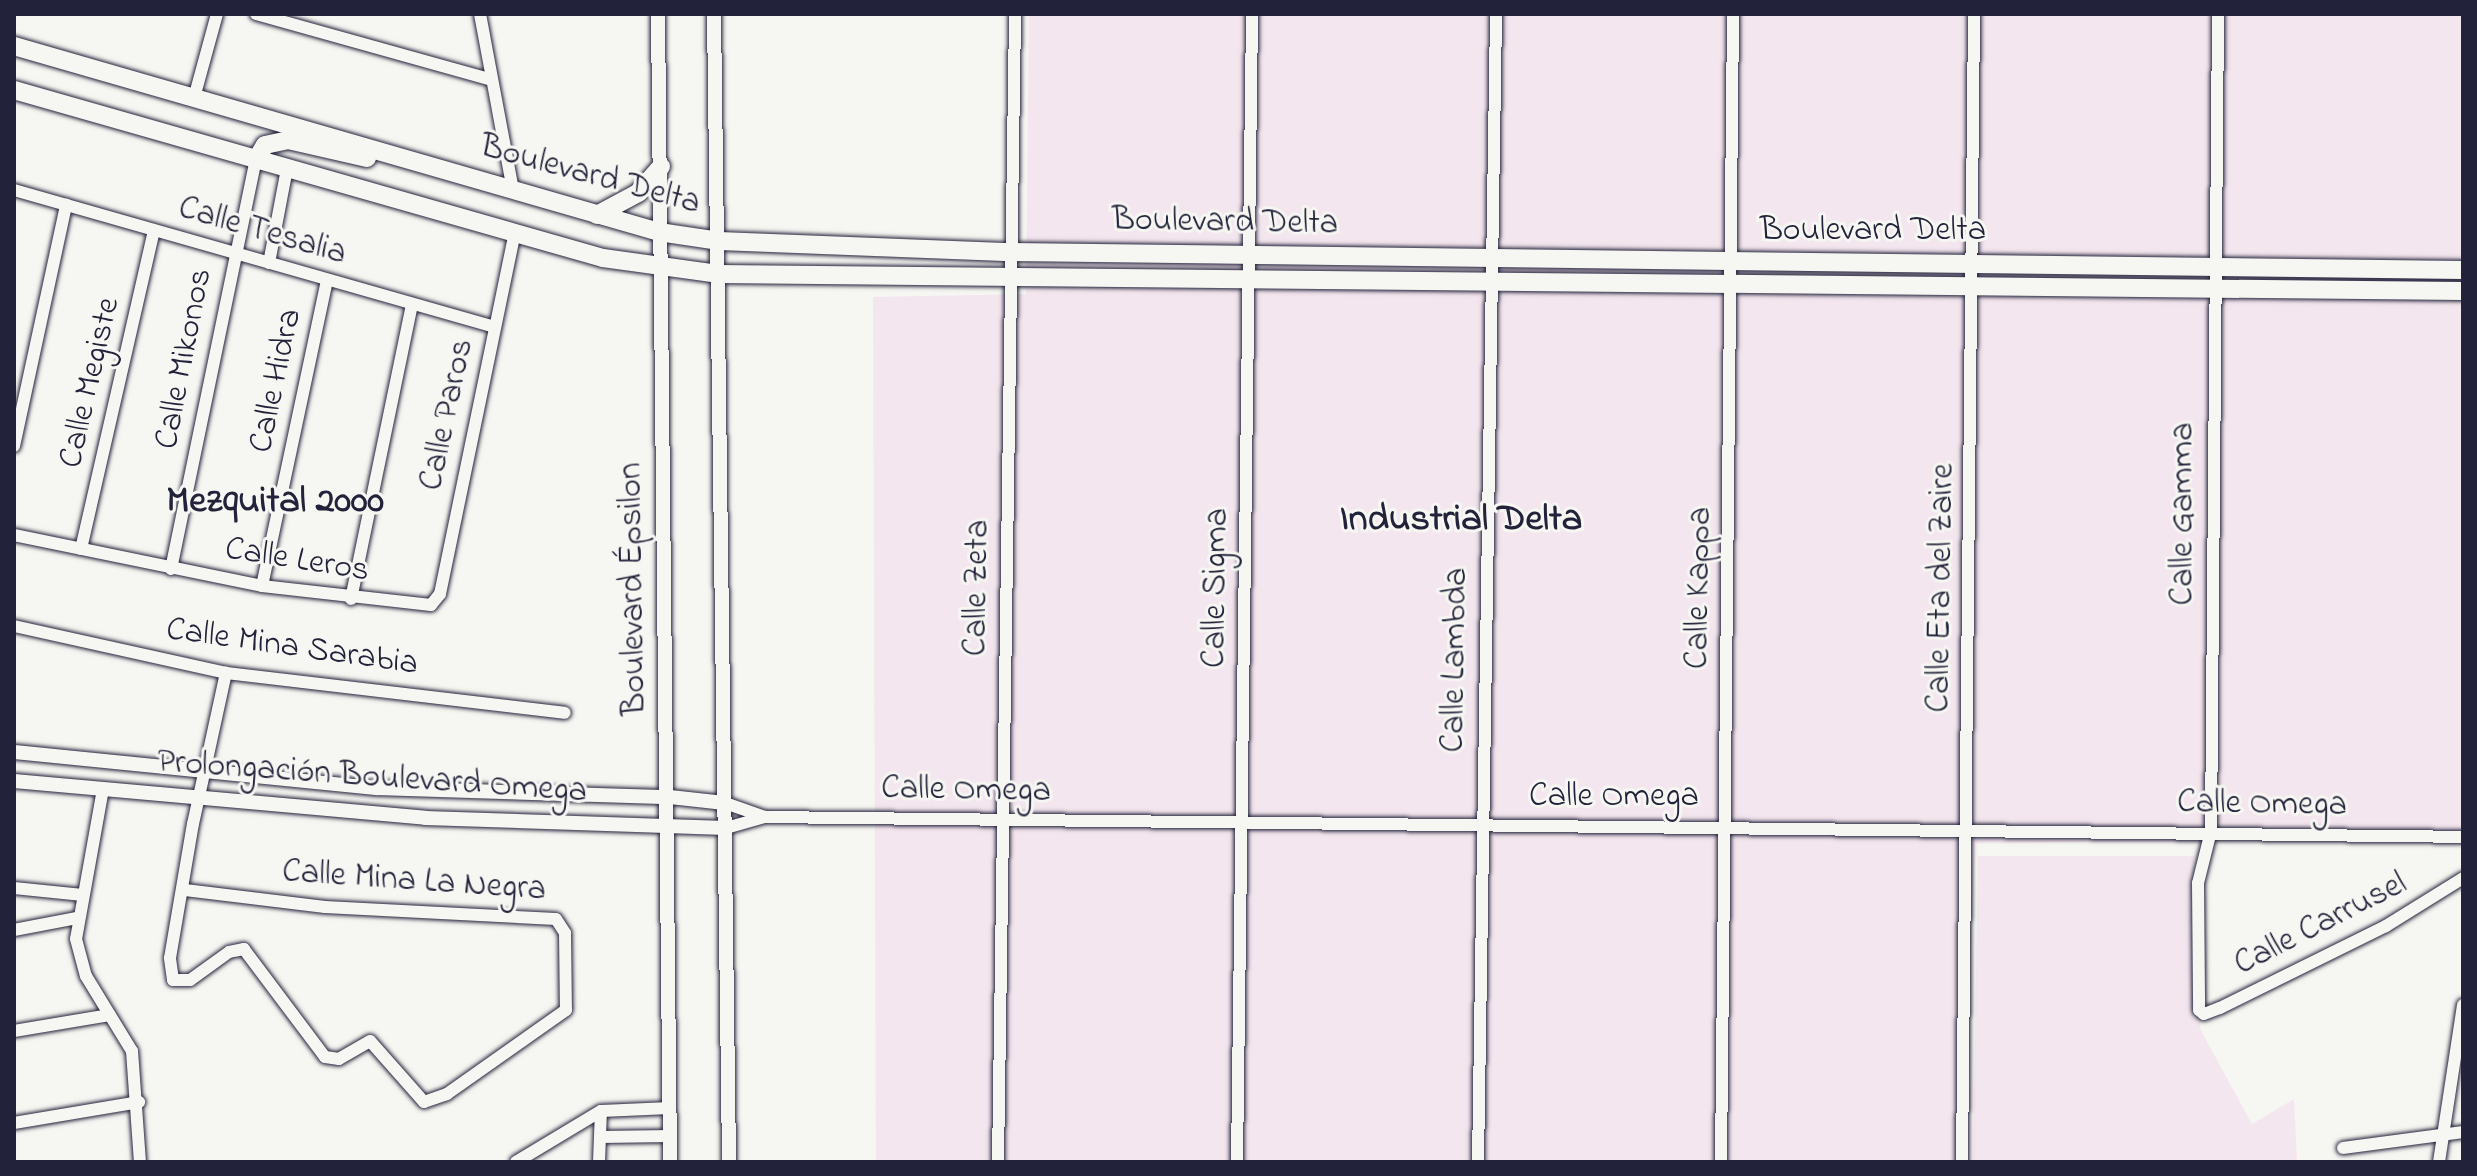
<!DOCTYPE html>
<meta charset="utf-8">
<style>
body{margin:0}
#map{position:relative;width:2477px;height:1176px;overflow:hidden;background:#f6f6f2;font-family:"Indie Flower",sans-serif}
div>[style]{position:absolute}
.built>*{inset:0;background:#f4e6ee}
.roads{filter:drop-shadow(0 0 2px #22223b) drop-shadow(0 0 2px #22223b)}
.minor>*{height:12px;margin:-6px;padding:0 6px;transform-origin:6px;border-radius:6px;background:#f6f6f2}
.tertiary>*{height:14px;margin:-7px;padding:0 7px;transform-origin:7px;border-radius:7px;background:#f6f6f2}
.primary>*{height:18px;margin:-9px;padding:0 9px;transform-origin:9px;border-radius:9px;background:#f6f6f2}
span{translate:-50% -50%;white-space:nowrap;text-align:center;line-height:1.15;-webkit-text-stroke:6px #f6f6f2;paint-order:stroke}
.street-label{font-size:34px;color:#22223b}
.quarter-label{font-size:38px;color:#22223b;font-weight:700}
.frame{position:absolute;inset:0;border:16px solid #22223b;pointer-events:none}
</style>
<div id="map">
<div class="built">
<div style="clip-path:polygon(1029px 14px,2463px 14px,2463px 840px,1975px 843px,1964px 1162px,876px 1162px,873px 297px,1026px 294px)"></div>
<div style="clip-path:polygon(1978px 856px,2194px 856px,2193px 1018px,2201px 1019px,2200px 1029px,2252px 1124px,2294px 1099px,2297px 1162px,1973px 1162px)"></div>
</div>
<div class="roads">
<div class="minor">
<div style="left:256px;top:14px;width:245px;rotate:15.6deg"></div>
<div style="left:480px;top:14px;width:179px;rotate:79.4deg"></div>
<div style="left:2218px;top:14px;width:817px;rotate:90.49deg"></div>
<div style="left:2211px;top:831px;width:54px;rotate:104deg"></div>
<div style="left:2198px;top:883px;width:127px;rotate:89.5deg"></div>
<div style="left:2199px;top:1010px;width:6px;rotate:39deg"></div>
<div style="left:2204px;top:1014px;width:17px;rotate:-21deg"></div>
<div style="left:2220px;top:1008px;width:185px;rotate:-26.3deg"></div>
<div style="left:2386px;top:926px;width:91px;rotate:-31.9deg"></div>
<div style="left:194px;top:98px;width:87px;rotate:-74.7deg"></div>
<div style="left:14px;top:190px;width:500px;rotate:15.9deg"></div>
<div style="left:269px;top:263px;width:96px;rotate:-79.2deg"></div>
<div style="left:14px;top:446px;width:247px;rotate:-77.8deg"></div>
<div style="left:14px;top:535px;width:253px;rotate:11.6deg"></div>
<div style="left:262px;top:586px;width:170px;rotate:6.4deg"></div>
<div style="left:431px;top:605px;width:14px;rotate:-51deg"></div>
<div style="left:440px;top:594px;width:369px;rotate:-78.3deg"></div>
<div style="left:81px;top:549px;width:327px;rotate:-77.1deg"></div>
<div style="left:171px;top:569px;width:418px;rotate:-78.3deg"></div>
<div style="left:262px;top:586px;width:312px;rotate:-78deg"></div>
<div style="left:351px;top:599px;width:300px;rotate:-78.3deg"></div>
<div style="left:14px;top:626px;width:217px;rotate:12.5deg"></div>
<div style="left:226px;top:673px;width:341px;rotate:6.7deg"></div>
<div style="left:103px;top:789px;width:152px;rotate:100.2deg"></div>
<div style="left:76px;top:939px;width:38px;rotate:75deg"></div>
<div style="left:86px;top:976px;width:88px;rotate:58.5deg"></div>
<div style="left:132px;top:1051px;width:111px;rotate:85.9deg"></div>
<div style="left:725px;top:803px;width:42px;rotate:19.3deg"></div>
<div style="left:726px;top:828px;width:41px;rotate:-15.8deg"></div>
<div style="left:765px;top:817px;width:1698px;rotate:0.67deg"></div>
<div style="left:14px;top:888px;width:69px;rotate:5.8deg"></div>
<div style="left:185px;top:890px;width:141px;rotate:6.9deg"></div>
<div style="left:325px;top:907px;width:231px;rotate:3deg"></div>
<div style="left:556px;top:919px;width:17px;rotate:57deg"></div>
<div style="left:565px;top:933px;width:77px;rotate:89.3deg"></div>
<div style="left:566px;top:1010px;width:146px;rotate:144.8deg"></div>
<div style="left:447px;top:1094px;width:24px;rotate:161deg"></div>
<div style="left:424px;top:1102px;width:81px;rotate:-131.5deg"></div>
<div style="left:370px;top:1041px;width:36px;rotate:150deg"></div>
<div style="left:339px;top:1059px;width:14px;rotate:-172deg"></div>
<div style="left:325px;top:1057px;width:135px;rotate:-126.9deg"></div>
<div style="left:244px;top:949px;width:15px;rotate:169deg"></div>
<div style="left:229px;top:952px;width:48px;rotate:144.3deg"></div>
<div style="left:190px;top:980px;width:17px;rotate:180deg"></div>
<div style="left:173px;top:980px;width:22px;rotate:-98deg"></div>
<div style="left:170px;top:958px;width:136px;rotate:-80.3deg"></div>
<div style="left:193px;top:824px;width:155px;rotate:-77.7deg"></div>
<div style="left:14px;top:930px;width:64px;rotate:-10.8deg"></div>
<div style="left:14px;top:1031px;width:97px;rotate:-9.5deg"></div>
<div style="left:14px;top:1123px;width:127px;rotate:-9.5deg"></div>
<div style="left:601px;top:1137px;width:69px;rotate:-0.8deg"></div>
<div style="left:2343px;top:1148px;width:121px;rotate:-7.6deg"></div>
<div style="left:516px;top:1162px;width:99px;rotate:-31deg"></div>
<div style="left:601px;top:1111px;width:69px;rotate:-2.5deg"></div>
<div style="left:599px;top:1162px;width:51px;rotate:-87.8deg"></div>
<div style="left:998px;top:1162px;width:1148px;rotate:-89.15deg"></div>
<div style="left:1237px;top:1162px;width:1148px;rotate:-89.25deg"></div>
<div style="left:1478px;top:1162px;width:1148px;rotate:-89.1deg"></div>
<div style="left:1721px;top:1162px;width:1148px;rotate:-89.4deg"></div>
<div style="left:1962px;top:1162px;width:1148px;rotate:-89.4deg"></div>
<div style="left:2439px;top:1162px;width:159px;rotate:-81.3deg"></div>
</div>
<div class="tertiary">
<div style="left:658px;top:14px;width:1148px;rotate:89.4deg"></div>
<div style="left:714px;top:14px;width:1148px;rotate:89.25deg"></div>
<div style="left:14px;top:752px;width:364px;rotate:5.7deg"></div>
<div style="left:376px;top:788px;width:294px;rotate:1.8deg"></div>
<div style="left:670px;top:797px;width:55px;rotate:6.2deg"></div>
<div style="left:14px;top:781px;width:413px;rotate:5.1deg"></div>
<div style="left:425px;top:818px;width:301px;rotate:1.9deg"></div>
</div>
<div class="primary">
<div style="left:14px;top:46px;width:671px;rotate:16.09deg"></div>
<div style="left:659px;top:232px;width:61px;rotate:8.5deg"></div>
<div style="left:719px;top:241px;width:292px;rotate:2.2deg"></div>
<div style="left:1011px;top:252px;width:1452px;rotate:0.71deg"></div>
<div style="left:14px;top:90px;width:612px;rotate:15.92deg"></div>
<div style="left:603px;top:258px;width:116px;rotate:7.9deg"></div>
<div style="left:718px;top:274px;width:1745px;rotate:0.56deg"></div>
<div style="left:256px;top:160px;width:17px;rotate:-59deg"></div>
<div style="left:265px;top:145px;width:24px;rotate:-12deg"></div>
<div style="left:288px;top:140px;width:81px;rotate:12.8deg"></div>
<div style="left:597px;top:215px;width:47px;rotate:-28.2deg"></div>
<div style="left:638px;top:193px;width:35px;rotate:-49deg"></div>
</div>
</div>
<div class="street-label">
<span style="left:590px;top:176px;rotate:15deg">Boulevard Delta</span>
<span style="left:1225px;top:223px;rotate:1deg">Boulevard Delta</span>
<span style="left:262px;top:232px;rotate:16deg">Calle Tesalia</span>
<span style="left:1873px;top:232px">Boulevard Delta</span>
<span style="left:185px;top:359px;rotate:-79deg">Calle Mikonos</span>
<span style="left:277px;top:381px;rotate:-78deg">Calle Hidra</span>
<span style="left:91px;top:383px;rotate:-77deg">Calle Megiste</span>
<span style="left:448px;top:415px;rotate:-78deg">Calle Paros</span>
<span style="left:2184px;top:514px;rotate:-90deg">Calle Gamma</span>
<span style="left:297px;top:561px;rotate:9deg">Calle Leros</span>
<span style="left:978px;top:588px;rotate:-89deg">Calle Zeta</span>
<span style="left:1217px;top:588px;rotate:-89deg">Calle Sigma</span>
<span style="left:1700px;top:588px;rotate:-89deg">Calle Kappa</span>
<span style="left:1942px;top:588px;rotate:-89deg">Calle Eta del Zaire</span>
<span style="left:634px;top:589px;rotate:-91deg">Boulevard Épsilon</span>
<span style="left:292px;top:648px;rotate:8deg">Calle Mina Sarabia</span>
<span style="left:1456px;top:660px;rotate:-89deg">Calle Lambda</span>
<span style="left:372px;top:778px;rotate:4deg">Prolongación Boulevard Omega</span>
<span style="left:966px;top:791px;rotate:1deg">Calle Omega</span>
<span style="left:1614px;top:798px">Calle Omega</span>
<span style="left:2262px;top:805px;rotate:1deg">Calle Omega</span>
<span style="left:414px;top:882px;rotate:4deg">Calle Mina La Negra</span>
<span style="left:2321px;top:925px;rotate:-27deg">Calle Carrusel</span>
</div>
<div class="quarter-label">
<span style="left:275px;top:503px">Mezquital 2000</span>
<span style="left:1461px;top:521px">Industrial Delta</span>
</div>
<div class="frame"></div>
</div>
